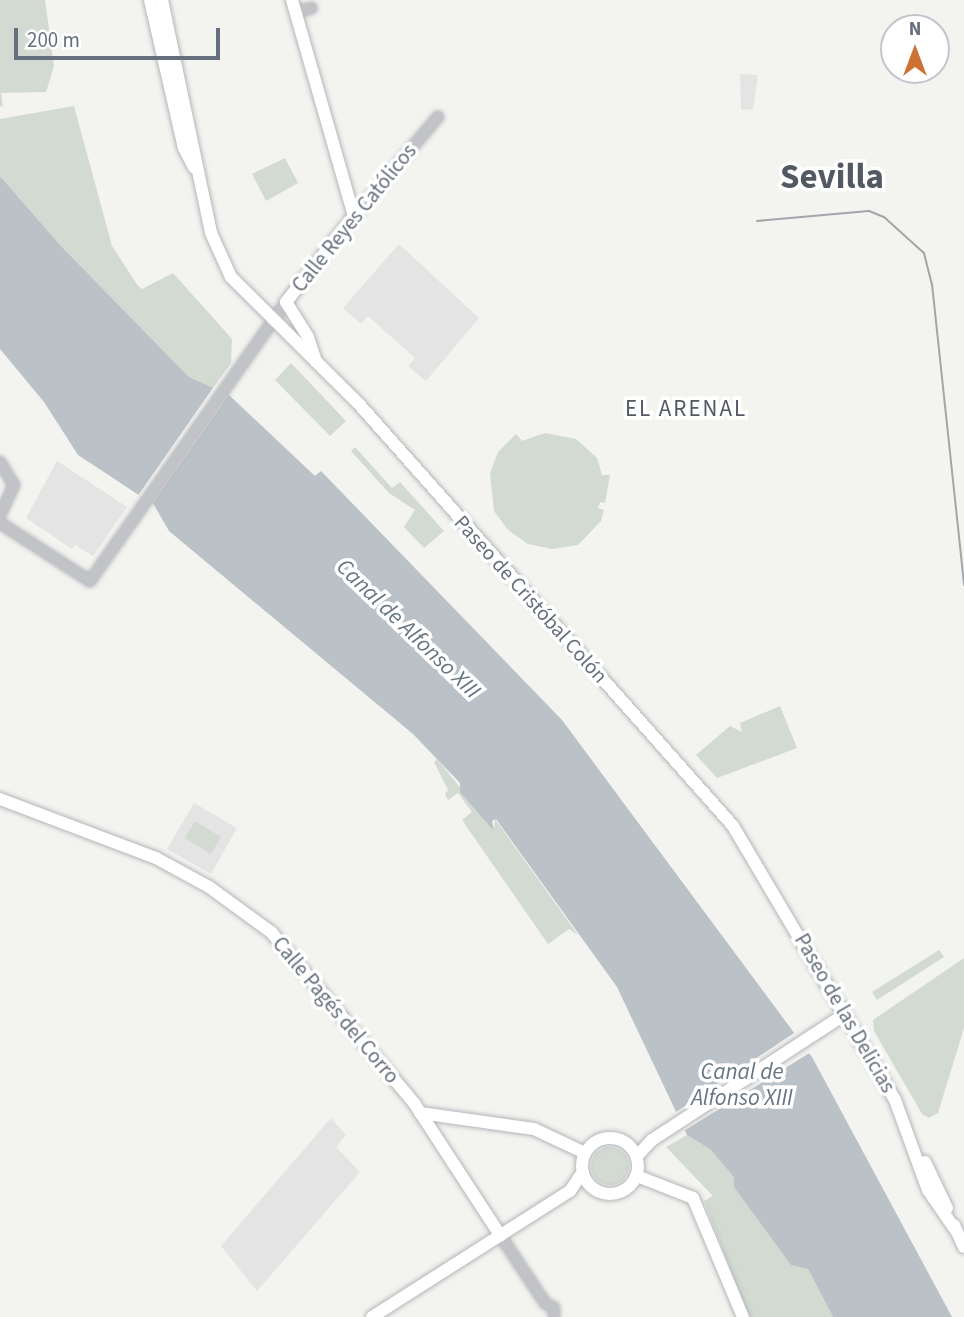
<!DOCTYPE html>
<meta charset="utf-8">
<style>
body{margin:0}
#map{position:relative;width:964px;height:1317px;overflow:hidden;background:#f3f3f0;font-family:"Source Sans 3",sans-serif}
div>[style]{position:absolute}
.built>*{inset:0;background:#e3e4e3}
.green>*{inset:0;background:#d3dad1}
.round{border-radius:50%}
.water>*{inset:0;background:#bbc2c7}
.pier>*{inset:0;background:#f3f3f0}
.roads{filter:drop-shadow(0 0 2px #b4b6ba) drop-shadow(0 0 2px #b4b6ba)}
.minor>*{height:10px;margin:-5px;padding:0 5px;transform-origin:5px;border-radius:5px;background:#c1c3c6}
.major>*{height:12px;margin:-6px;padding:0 6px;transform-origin:6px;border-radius:6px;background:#fff}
.major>.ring{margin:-6px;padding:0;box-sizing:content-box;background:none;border:12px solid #fff;border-radius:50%}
.tram>*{height:2px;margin:-1px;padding:0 1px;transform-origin:1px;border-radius:1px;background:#a2a5aa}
span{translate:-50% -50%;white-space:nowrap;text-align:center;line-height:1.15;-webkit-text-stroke:7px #fff;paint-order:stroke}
.street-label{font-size:21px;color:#666f7d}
.neighbourhood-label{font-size:23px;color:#535963;letter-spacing:2px}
.water-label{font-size:23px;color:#667682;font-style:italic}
.town-label{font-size:35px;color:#535963;font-weight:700}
.north{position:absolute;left:880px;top:14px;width:70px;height:70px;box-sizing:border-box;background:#fff;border:2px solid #c2c5cb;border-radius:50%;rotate:0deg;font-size:19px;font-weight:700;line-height:28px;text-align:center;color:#666f7d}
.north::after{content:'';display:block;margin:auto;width:24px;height:32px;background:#ce7234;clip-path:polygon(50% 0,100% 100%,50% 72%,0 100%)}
.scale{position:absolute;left:14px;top:28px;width:206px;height:32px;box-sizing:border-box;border:4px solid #666f7d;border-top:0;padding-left:9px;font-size:21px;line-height:24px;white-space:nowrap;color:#666f7d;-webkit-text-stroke:5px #fff;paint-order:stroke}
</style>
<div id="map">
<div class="built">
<div style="clip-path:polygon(740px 74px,758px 75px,753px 109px,741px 110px)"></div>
<div style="clip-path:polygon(399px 244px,479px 318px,426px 381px,408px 366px,415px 358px,368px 316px,361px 324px,343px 308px)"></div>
<div style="clip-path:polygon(57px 461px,127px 507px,93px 556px,75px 545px,72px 549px,26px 518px)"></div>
<div style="clip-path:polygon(194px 803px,237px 828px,211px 874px,167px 849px)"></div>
<div style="clip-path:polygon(331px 1118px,346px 1135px,336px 1147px,360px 1172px,257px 1291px,221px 1246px)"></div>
</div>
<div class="green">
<div style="clip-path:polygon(0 0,45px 0,54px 66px,46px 92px,1px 93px,3px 107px,0 106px)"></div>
<div style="clip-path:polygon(74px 106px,112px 246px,138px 286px,142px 289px,173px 273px,232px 339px,231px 363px,213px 388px,189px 377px,61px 246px,0 176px,0 119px)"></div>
<div style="clip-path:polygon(285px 158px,298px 183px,266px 201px,252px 174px)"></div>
<div style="clip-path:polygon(291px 363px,346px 421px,330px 436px,275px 380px)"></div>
<div style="clip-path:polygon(545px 433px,576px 439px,597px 458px,602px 475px,610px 475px,605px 503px,600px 502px,598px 508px,604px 510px,601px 521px,578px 545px,552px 549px,528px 544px,508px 530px,494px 511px,490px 473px,498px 452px,516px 434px,522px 441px)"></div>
<div style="clip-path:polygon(355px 447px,392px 488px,400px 482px,444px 531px,424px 548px,404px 527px,415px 510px,389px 493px,351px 451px)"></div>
<div style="clip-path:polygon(780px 706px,797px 748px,717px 778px,696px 755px,730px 726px,742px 732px,740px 723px)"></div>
<div style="clip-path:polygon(437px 759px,494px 829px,495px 819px,578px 935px,569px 929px,548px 944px,462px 820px,472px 812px,458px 793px,448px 800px,445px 794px,448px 790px,434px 762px)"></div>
<div style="clip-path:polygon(195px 821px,221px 837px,211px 854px,185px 838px)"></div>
<div style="clip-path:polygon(939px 950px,944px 957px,877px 1000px,872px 992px)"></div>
<div style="clip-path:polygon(964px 958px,964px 1028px,938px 1113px,929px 1118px,922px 1114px,874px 1031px,873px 1020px)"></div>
<div style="clip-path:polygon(687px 1135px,711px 1150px,735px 1177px,808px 1269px,833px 1317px,749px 1317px,704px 1201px,713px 1196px,666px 1147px)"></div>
<div class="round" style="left:591px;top:1147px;width:38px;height:38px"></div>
</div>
<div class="water">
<div style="clip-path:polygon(0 176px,61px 246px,189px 377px,229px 395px,315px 476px,321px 471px,562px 720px,812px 1057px,952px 1317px,833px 1317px,808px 1269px,791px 1265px,734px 1187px,734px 1177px,711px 1150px,687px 1135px,617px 987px,496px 819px,492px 821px,494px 831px,460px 792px,460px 783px,413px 734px,169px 531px,154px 505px,78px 455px,44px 402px,0 349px)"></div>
</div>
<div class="pier">
<div style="clip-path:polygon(215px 385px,231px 392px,150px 507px,137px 497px)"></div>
<div style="clip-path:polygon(797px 1031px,811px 1052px,682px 1132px,673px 1114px)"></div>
</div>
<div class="roads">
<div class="minor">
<div style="left:296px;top:12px;width:16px;rotate:-14deg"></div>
<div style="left:354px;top:216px;width:130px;rotate:-49.7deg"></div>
<div style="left:0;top:462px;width:27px;rotate:59deg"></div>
<div style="left:14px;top:485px;width:33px;rotate:115deg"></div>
<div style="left:0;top:523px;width:107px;rotate:32.8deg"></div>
<div style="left:90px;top:581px;width:341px;rotate:-54.9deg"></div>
<div style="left:500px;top:1235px;width:82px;rotate:56.5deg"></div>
<div style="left:545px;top:1303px;width:10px;rotate:29deg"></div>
<div style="left:554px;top:1308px;width:9px;rotate:90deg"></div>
</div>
<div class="major">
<div style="left:150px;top:0;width:152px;rotate:77.1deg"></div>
<div style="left:184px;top:148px;width:22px;rotate:63deg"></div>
<div style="left:162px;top:0;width:238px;rotate:78.1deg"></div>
<div style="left:211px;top:233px;width:48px;rotate:65.6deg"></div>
<div style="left:231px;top:277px;width:179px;rotate:44.8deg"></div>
<div style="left:358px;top:403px;width:565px;rotate:48.44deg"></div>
<div style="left:733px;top:826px;width:318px;rotate:59.4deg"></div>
<div style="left:895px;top:1100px;width:96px;rotate:69.9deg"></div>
<div style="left:928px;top:1190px;width:51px;rotate:55.4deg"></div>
<div style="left:292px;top:0;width:225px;rotate:74deg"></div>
<div style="left:354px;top:216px;width:110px;rotate:128.3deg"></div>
<div style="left:286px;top:302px;width:41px;rotate:57.8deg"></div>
<div style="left:308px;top:337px;width:26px;rotate:72deg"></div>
<div style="left:0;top:799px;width:167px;rotate:20.7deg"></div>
<div style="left:156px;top:858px;width:60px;rotate:28.7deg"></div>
<div style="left:209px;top:887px;width:77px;rotate:36deg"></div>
<div style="left:271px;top:932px;width:223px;rotate:50.1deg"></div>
<div style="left:414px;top:1103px;width:158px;rotate:56.9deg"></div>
<div style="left:420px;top:1113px;width:115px;rotate:8deg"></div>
<div style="left:534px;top:1129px;width:56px;rotate:25.2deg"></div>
<div class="ring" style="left:582px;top:1138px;width:44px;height:44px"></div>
<div style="left:637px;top:1156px;width:22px;rotate:-47deg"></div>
<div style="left:652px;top:1140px;width:230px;rotate:-33.1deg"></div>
<div style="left:925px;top:1162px;width:51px;rotate:64.4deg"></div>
<div style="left:637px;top:1176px;width:60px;rotate:21.4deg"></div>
<div style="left:693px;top:1198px;width:129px;rotate:67.2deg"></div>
<div style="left:954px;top:1225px;width:24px;rotate:66deg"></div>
<div style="left:372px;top:1317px;width:235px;rotate:-32.5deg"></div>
<div style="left:570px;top:1191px;width:23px;rotate:-56deg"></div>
</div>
</div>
<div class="tram">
<div style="left:757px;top:221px;width:112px;rotate:-5.1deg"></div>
<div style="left:869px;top:211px;width:16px;rotate:22deg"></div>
<div style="left:884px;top:217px;width:54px;rotate:42deg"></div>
<div style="left:924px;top:253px;width:32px;rotate:76deg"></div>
<div style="left:932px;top:284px;width:303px;rotate:83.9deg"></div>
</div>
<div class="street-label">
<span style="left:354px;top:218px;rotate:-51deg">Calle Reyes Católicos</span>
<span style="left:531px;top:599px;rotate:48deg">Paseo de Cristóbal Colón</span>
<span style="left:336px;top:1010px;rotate:50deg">Calle Pagés del Corro</span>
<span style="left:845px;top:1013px;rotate:60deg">Paseo de las Delicias</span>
</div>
<div class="neighbourhood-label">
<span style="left:686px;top:409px">EL ARENAL</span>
</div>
<div class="water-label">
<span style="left:408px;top:629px;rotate:44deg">Canal de Alfonso XIII</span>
<span style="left:742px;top:1085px">Canal de<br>Alfonso XIII</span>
</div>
<div class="town-label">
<span style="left:832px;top:177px">Sevilla</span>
</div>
<div class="north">N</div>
<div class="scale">200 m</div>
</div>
